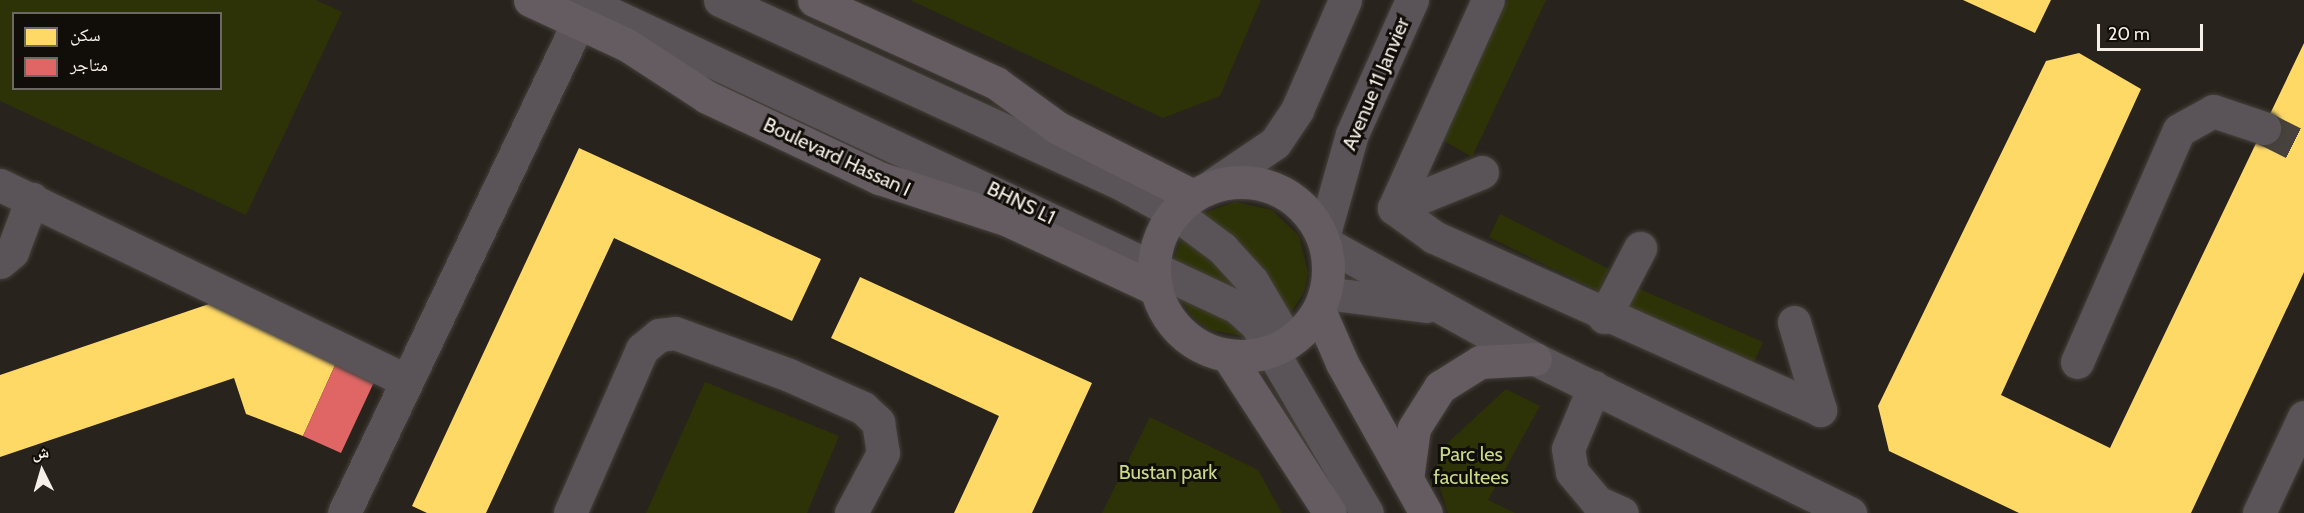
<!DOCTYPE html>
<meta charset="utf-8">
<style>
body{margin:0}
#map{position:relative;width:2304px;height:513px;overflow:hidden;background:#28231d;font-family:Cabin,"Noto Naskh Arabic",sans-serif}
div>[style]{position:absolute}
.green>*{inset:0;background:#2e3307}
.homes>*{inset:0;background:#ffd966}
.shops>*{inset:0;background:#e06666}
.minor-tunnel>*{height:33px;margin-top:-16.5px;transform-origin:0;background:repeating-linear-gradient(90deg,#47423c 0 33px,transparent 0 49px)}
.roads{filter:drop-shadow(0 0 2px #44403a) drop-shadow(0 0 2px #44403a)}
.minor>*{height:33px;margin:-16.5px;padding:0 16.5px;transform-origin:16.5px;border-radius:16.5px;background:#5a5458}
.major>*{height:33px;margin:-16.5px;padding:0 16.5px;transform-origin:16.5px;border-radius:16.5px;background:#645c60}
.major>.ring{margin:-16.5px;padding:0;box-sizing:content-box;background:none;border:33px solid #645c60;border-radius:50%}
span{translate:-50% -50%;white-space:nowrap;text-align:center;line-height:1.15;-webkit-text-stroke:6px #110e09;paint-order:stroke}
.street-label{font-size:20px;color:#f6f0e9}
.park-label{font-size:20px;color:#c9d985}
.legend{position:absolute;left:12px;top:12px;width:210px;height:78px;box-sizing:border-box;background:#110e09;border:2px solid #6d6863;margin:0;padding:8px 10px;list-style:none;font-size:18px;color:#f6f0e9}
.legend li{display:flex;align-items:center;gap:12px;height:30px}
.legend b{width:30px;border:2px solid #6d6863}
.north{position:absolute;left:12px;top:441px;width:60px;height:60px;-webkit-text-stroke:4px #110e09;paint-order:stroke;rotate:355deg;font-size:16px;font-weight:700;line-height:24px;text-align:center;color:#f6f0e9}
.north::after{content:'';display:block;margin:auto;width:21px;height:27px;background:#f6f0e9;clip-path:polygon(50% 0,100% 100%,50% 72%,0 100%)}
.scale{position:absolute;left:2097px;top:24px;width:106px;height:27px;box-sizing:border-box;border:3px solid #f6f0e9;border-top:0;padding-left:8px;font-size:18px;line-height:21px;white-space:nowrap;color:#f6f0e9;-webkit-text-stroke:4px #110e09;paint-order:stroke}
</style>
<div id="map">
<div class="green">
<div style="clip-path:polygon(evenodd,0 0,316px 0,342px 12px,246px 215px,0 101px,0 0,14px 14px,220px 14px,220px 88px,14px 88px,14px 14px)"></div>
<div style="clip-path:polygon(910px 0,1261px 0,1220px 96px,1163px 118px)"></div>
<div style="clip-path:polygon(1508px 0,1546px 0,1472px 157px,1441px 139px)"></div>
<div style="clip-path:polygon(1235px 202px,1272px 210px,1299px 236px,1308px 273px,1304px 292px,1288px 317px,1199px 215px)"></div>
<div style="clip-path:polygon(1500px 214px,1609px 269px,1598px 291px,1489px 237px)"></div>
<div style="clip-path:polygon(1185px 229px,1232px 271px,1244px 299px,1173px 263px)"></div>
<div style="clip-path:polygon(1637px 288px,1763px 342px,1754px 362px,1628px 308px)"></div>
<div style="clip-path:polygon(1176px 291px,1219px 307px,1245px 337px,1208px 329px,1193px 317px)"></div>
<div style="clip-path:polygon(705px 382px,839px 436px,807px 513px,646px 513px)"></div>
<div style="clip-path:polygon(1506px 389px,1540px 406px,1488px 500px,1515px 513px,1448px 513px,1435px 472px,1441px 449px)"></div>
<div style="clip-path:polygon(1150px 417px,1258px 470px,1282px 513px,1102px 513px)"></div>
</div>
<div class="homes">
<div style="clip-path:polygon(1963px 0,2051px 0,2035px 33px)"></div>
<div style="clip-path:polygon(2304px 43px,2304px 272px,2191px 513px,2019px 513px,1889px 451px,1878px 406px,2046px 61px,2079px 53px,2141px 89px,2001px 395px,2110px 448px)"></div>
<div style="clip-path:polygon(579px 148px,821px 259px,792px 321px,614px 238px,486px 513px,427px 513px,412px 506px)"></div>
<div style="clip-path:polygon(860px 277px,1092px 383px,1032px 513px,954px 513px,999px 416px,831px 338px)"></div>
<div style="clip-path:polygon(209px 304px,336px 363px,303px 436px,246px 414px,234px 378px,0 457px,0 375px)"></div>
</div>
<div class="shops">
<div style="clip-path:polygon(336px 363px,375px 380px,341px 453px,303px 436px)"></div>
</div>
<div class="minor-tunnel">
<div style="left:2264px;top:128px;width:45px;rotate:26.6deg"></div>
</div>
<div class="roads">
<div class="minor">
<div style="left:581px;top:0;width:724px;rotate:25.08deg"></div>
<div style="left:1237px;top:307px;width:25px;rotate:42deg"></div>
<div style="left:1256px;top:324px;width:219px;rotate:59.6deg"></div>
<div style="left:720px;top:0;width:438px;rotate:24.6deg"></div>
<div style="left:1118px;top:182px;width:65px;rotate:28.5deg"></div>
<div style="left:1175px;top:213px;width:59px;rotate:36.7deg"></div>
<div style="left:1222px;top:248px;width:45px;rotate:47.7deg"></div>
<div style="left:1252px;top:281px;width:71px;rotate:59.5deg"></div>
<div style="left:0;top:185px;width:450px;rotate:25.7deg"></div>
<div style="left:1207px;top:189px;width:82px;rotate:-34.1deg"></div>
<div style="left:1275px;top:143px;width:40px;rotate:-56deg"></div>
<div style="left:1297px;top:110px;width:120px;rotate:-66.4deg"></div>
<div style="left:1394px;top:208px;width:49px;rotate:35.9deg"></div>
<div style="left:1434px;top:237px;width:423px;rotate:24.1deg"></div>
<div style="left:1394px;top:208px;width:228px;rotate:-65.7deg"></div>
<div style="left:1394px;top:208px;width:95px;rotate:-22.2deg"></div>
<div style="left:1323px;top:237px;width:107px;rotate:-74.3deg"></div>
<div style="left:1352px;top:134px;width:147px;rotate:-65.9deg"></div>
<div style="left:1325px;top:243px;width:240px;rotate:28.9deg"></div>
<div style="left:1535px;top:359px;width:351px;rotate:26.1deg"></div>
<div style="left:0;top:262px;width:16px;rotate:-40deg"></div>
<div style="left:12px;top:252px;width:57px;rotate:-69.3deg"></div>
<div style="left:1325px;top:293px;width:102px;rotate:7.3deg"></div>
<div style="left:1604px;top:317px;width:78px;rotate:-62.4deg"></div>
<div style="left:1794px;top:322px;width:92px;rotate:73.5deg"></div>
<div style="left:2077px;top:362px;width:253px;rotate:-66.3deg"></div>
<div style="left:2179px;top:130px;width:39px;rotate:-29deg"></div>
<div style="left:2213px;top:111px;width:54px;rotate:18.4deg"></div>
<div style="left:1594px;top:387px;width:67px;rotate:112.8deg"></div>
<div style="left:1568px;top:449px;width:23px;rotate:80deg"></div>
<div style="left:1572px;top:472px;width:39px;rotate:50deg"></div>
<div style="left:1597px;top:502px;width:27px;rotate:24deg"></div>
<div style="left:344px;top:513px;width:543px;rotate:-64.47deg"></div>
<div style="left:570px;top:513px;width:179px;rotate:-66.3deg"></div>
<div style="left:642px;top:349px;width:22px;rotate:-39deg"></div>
<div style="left:659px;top:335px;width:16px;rotate:-7deg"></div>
<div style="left:675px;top:333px;width:121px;rotate:20.2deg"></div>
<div style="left:789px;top:375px;width:81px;rotate:24deg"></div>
<div style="left:863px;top:408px;width:21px;rotate:43deg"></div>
<div style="left:878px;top:422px;width:31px;rotate:81deg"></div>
<div style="left:883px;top:453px;width:68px;rotate:118.1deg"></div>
<div style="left:2259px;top:513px;width:106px;rotate:-64.9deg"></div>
</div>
<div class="major">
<div style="left:530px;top:0;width:107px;rotate:24.9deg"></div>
<div style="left:627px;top:45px;width:95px;rotate:33deg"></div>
<div style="left:707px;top:97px;width:190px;rotate:25.2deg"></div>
<div style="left:879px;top:178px;width:136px;rotate:18deg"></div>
<div style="left:1008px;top:220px;width:163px;rotate:25deg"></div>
<div style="left:814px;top:0;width:200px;rotate:24.5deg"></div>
<div style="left:996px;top:83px;width:77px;rotate:36deg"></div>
<div style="left:1058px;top:128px;width:151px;rotate:26.7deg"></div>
<div class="ring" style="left:1154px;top:182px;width:141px;height:141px"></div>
<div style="left:1319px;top:310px;width:58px;rotate:66.5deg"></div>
<div style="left:1342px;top:363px;width:172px;rotate:60.8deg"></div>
<div style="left:1228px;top:356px;width:187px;rotate:57deg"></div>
<div style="left:1407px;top:479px;width:51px;rotate:-82.2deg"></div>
<div style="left:1414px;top:428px;width:49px;rotate:-57.6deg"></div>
<div style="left:1440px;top:387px;width:47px;rotate:-32deg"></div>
<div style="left:1480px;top:362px;width:55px;rotate:-3.1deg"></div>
</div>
</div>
<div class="street-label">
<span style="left:1376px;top:84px;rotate:-67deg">Avenue 11 Janvier</span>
<span style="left:837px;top:157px;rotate:25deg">Boulevard Hassan I</span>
<span style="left:1021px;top:203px;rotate:26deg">BHNS L1</span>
</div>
<div class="park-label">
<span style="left:1471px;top:466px">Parc les<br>facultees</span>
<span style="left:1168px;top:472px">Bustan park</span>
</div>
<ul class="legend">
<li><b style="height:16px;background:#ffd966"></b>سكن</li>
<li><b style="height:16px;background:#e06666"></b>متاجر</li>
</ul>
<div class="north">ش</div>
<div class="scale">20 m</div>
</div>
